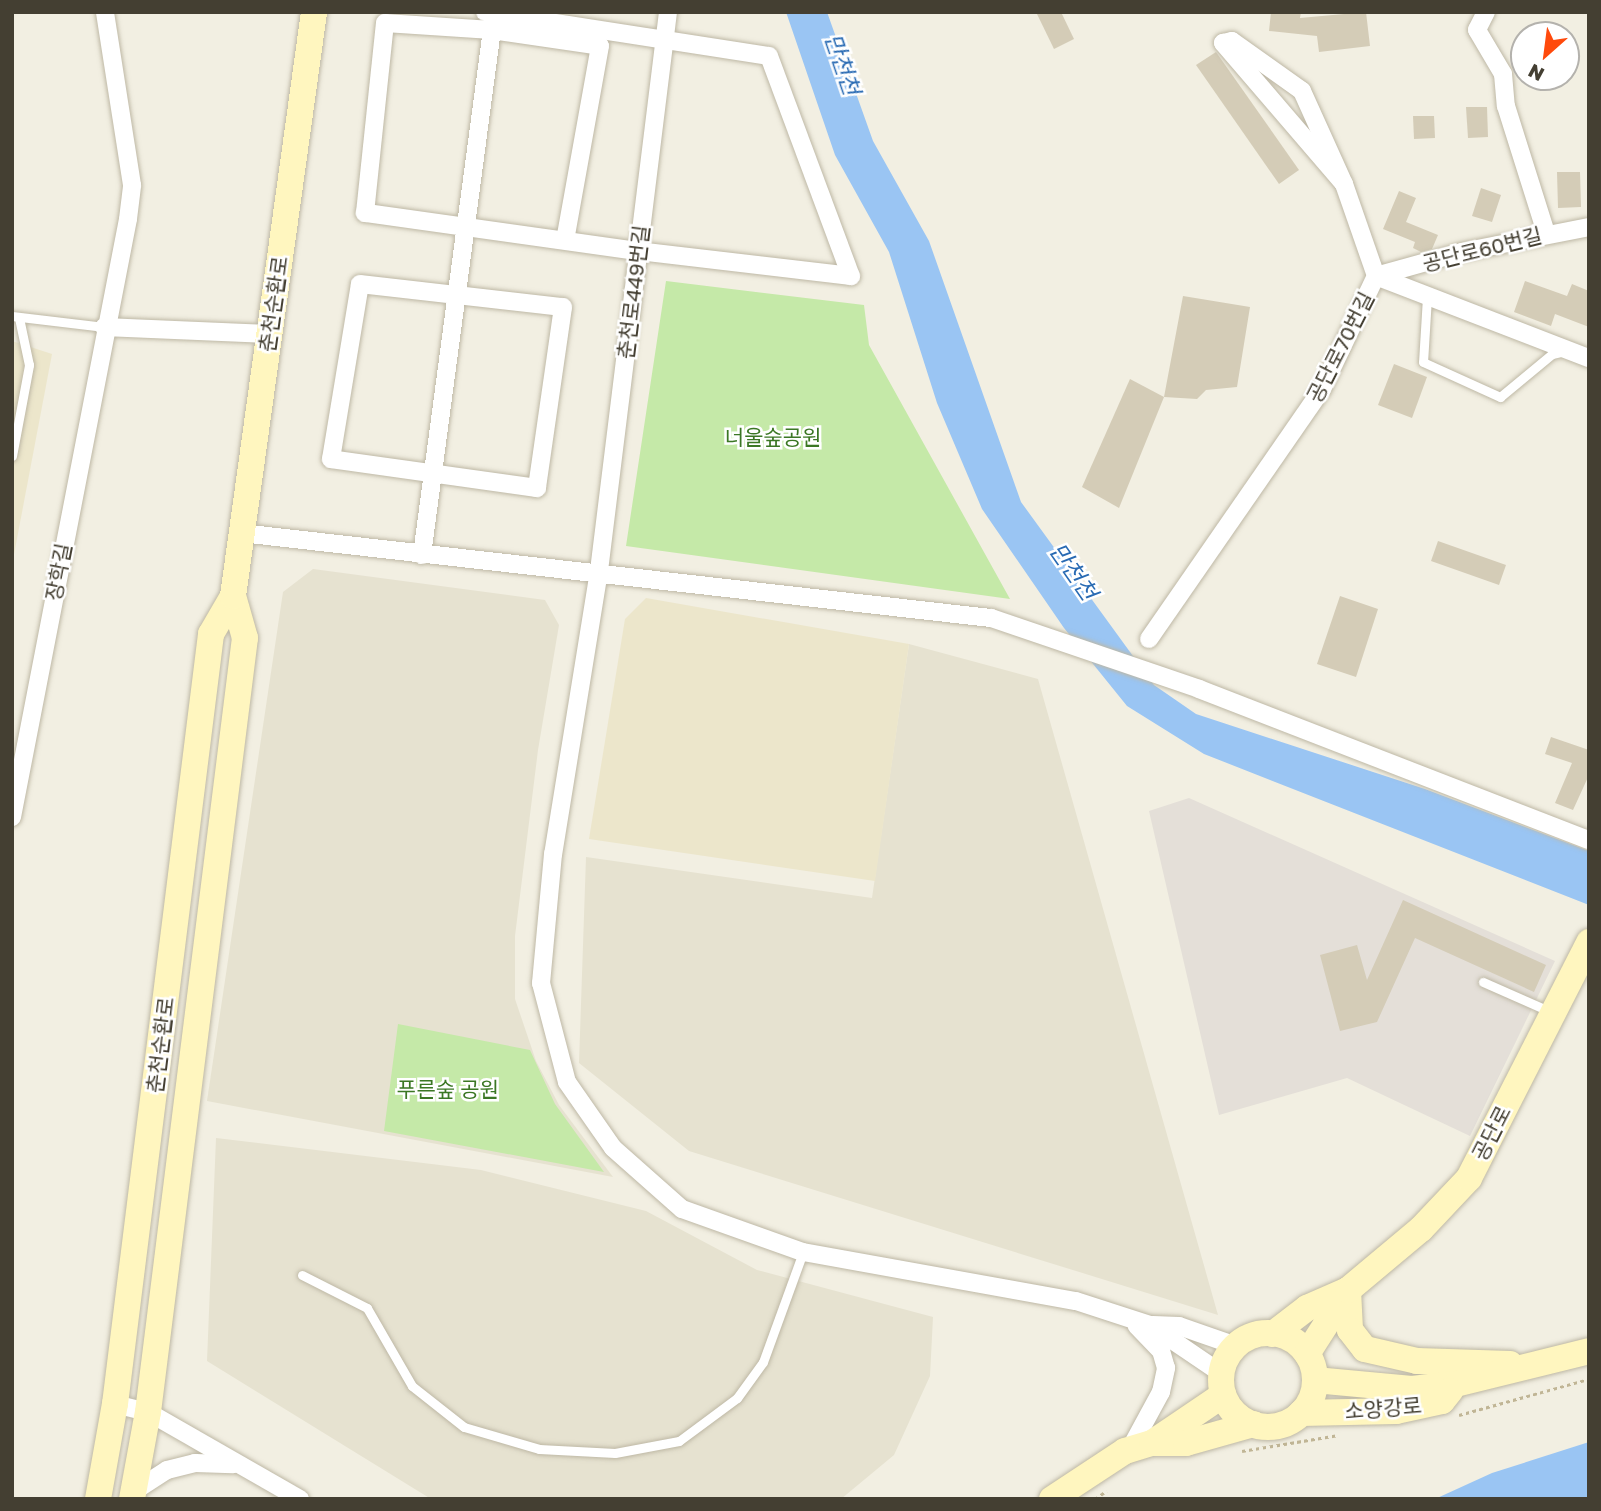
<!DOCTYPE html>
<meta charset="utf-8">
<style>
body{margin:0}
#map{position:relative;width:1601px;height:1511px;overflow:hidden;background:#f2efe2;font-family:"Golos Text","Noto Sans KR",sans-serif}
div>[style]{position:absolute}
.residential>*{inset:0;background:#e6e2d0}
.industrial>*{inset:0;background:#e4dfd8}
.education>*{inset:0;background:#ece6cb}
.green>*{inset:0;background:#c5e9a8}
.water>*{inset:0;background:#9ac5f3}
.building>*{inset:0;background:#d4ccb7}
.path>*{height:2.5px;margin-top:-1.25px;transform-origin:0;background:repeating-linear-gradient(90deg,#c0b595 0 3.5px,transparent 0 7px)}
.roads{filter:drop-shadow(0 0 2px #beb8a5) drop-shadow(0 0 2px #beb8a5)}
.lane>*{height:9px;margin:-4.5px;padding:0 4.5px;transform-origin:4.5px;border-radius:4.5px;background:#fff}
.street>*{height:18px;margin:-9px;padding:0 9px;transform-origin:9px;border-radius:9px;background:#fff}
.secondary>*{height:26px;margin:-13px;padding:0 13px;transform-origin:13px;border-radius:13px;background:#fff6bf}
.secondary>.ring{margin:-13px;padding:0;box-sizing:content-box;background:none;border:26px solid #fff6bf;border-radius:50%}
span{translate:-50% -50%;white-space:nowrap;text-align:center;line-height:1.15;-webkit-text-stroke:5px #fff;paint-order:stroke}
.street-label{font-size:21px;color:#443f32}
.park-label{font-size:21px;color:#3b7724}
.water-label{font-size:23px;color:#286ab3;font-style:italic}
.frame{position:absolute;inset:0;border:14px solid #443f32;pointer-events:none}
.north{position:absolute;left:1510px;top:21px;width:70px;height:70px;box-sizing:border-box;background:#fff;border:2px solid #b4b2ad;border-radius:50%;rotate:208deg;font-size:19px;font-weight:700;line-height:28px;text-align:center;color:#443f32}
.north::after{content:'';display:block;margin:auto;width:24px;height:32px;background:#ff4a0c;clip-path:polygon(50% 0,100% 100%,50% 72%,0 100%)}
</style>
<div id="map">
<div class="residential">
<div style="clip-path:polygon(313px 569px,545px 600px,559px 625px,538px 750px,515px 936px,515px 999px,536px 1061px,559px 1105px,613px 1177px,207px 1101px,283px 592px)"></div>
<div style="clip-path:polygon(909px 644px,1038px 679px,1218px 1315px,689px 1151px,579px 1063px,586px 857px,872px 898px)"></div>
<div style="clip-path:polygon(216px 1138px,481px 1170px,646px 1211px,757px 1270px,933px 1317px,930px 1376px,894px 1455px,841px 1499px,431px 1499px,207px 1361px)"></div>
</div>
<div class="industrial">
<div style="clip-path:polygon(1189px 798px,1555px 961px,1470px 1136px,1347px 1078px,1219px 1115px,1149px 811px)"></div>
</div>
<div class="education">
<div style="clip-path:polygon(12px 341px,52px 354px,12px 565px)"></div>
<div style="clip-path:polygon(646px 598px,909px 644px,875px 881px,589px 839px,625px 619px)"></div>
</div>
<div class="green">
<div style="clip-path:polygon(666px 281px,864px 305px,869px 345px,1010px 599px,626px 546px)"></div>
<div style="clip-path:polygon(398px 1024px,530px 1050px,555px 1104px,604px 1172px,384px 1131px)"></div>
</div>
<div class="water">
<div style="clip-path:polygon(786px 12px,827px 12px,873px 141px,929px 241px,1021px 502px,1154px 685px,1196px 714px,1425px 789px,1589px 851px,1589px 905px,1204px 754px,1127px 706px,1064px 628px,982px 509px,937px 403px,889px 252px,835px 155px)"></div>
<div style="clip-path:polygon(1589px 1442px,1589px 1499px,1435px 1499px,1492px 1473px)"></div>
</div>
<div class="building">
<div style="clip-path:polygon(1036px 12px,1061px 12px,1074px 39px,1054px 49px)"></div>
<div style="clip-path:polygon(1271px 12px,1301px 12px,1300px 18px,1366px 12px,1370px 46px,1319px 52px,1317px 36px,1269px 31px)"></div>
<div style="clip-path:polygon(1216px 52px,1299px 170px,1279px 184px,1196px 65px)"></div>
<div style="clip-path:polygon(1466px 107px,1487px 107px,1488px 137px,1468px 138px)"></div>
<div style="clip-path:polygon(1413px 116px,1434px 116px,1435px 138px,1414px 139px)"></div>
<div style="clip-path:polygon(1557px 172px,1580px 172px,1581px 207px,1558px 208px)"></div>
<div style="clip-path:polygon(1481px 188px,1501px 195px,1492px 222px,1472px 216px)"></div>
<div style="clip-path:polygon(1399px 191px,1416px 198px,1406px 222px,1438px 235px,1432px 249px,1421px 252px,1413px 248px,1415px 242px,1383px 229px)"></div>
<div style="clip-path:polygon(1525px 281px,1567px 296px,1572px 284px,1589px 291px,1589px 327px,1555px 314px,1551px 326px,1514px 312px)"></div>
<div style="clip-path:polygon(1183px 296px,1250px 307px,1237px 387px,1206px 390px,1197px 399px,1164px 397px)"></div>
<div style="clip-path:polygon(1394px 364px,1427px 377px,1412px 418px,1378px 405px)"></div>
<div style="clip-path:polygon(1130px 379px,1164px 397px,1119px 508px,1082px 487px)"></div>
<div style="clip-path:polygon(1438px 541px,1506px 565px,1499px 585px,1431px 561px)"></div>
<div style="clip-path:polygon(1340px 596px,1378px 609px,1356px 677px,1317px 664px)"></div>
<div style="clip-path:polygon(1551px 737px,1589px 750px,1589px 775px,1573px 810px,1555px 803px,1572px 763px,1545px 754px)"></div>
<div style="clip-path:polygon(1403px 900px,1546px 965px,1534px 992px,1415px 938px,1377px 1022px,1340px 1031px,1320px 955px,1357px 945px,1367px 980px)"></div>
</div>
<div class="path">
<div style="left:1459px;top:1415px;width:135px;rotate:-15.5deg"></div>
<div style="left:1242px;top:1451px;width:98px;rotate:-9.4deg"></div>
<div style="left:1095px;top:1499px;width:14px;rotate:-36deg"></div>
</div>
<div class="roads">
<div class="lane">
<div style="left:1427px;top:297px;width:65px;rotate:93.5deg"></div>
<div style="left:1423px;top:362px;width:85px;rotate:24.4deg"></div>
<div style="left:1500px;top:397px;width:67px;rotate:-39.6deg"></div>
<div style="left:1552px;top:354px;width:13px;rotate:-13deg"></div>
<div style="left:12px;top:316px;width:93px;rotate:6.8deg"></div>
<div style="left:12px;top:456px;width:93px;rotate:-79.4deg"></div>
<div style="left:29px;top:365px;width:48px;rotate:-102deg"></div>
<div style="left:1483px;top:982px;width:74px;rotate:23.8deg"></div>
<div style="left:302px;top:1275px;width:73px;rotate:26.9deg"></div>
<div style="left:367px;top:1308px;width:90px;rotate:60deg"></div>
<div style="left:412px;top:1386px;width:66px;rotate:38.3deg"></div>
<div style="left:464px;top:1427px;width:78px;rotate:16.3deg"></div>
<div style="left:539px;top:1449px;width:76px;rotate:3deg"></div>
<div style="left:615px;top:1453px;width:65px;rotate:-10.6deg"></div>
<div style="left:679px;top:1441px;width:72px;rotate:-36.6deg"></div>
<div style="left:737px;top:1398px;width:44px;rotate:-54.2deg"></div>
<div style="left:763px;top:1362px;width:117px;rotate:-70deg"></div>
</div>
<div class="street">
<div style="left:485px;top:12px;width:287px;rotate:8.8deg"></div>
<div style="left:769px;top:56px;width:235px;rotate:69.6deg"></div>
<div style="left:851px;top:276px;width:215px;rotate:-173.3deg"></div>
<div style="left:637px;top:251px;width:275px;rotate:-172deg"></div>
<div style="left:365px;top:213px;width:191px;rotate:-84deg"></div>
<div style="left:385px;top:23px;width:107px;rotate:3.7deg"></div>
<div style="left:492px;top:30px;width:109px;rotate:8.4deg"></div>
<div style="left:600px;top:46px;width:197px;rotate:100.2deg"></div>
<div style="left:668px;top:12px;width:563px;rotate:97.04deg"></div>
<div style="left:599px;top:571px;width:287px;rotate:99.2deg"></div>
<div style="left:553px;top:854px;width:130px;rotate:95.3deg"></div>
<div style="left:541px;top:983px;width:102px;rotate:75.3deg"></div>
<div style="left:567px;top:1082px;width:80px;rotate:55.1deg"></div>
<div style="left:613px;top:1148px;width:92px;rotate:41.5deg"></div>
<div style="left:682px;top:1209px;width:128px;rotate:19.6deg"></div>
<div style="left:803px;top:1252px;width:277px;rotate:10.2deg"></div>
<div style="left:1076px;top:1301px;width:78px;rotate:18deg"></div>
<div style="left:1150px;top:1325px;width:87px;rotate:34.2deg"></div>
<div style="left:1486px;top:12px;width:20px;rotate:117deg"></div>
<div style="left:1477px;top:30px;width:51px;rotate:59.4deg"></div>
<div style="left:1503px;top:74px;width:32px;rotate:85deg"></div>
<div style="left:1506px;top:106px;width:133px;rotate:72.5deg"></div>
<div style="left:1344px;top:184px;width:186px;rotate:-130.6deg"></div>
<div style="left:1223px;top:43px;width:9px;rotate:-13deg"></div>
<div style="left:1232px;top:41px;width:86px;rotate:35.5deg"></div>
<div style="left:1302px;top:91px;width:102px;rotate:65.7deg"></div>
<div style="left:1344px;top:184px;width:97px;rotate:70.8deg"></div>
<div style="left:1376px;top:276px;width:228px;rotate:21.1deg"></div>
<div style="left:1376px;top:276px;width:89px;rotate:-15.6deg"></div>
<div style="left:1462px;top:252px;width:129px;rotate:-11.1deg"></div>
<div style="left:360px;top:284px;width:204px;rotate:6.5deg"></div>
<div style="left:563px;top:307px;width:183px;rotate:98.2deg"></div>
<div style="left:537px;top:488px;width:208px;rotate:-172deg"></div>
<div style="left:331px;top:459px;width:177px;rotate:-80.6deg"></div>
<div style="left:104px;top:327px;width:165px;rotate:2.4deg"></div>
<div style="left:241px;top:533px;width:755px;rotate:6.47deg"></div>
<div style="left:991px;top:618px;width:220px;rotate:18.8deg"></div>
<div style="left:1199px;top:689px;width:418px;rotate:21.2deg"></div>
<div style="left:422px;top:555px;width:530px;rotate:-82.41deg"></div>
<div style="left:1149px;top:639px;width:304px;rotate:-55.3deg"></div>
<div style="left:1322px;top:389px;width:125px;rotate:-64.5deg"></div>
<div style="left:12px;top:817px;width:609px;rotate:-79.02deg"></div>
<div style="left:128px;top:219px;width:34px;rotate:-83deg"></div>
<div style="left:132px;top:185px;width:175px;rotate:-98.9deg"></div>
<div style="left:1153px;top:1325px;width:26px;rotate:2deg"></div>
<div style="left:1179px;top:1326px;width:60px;rotate:19.3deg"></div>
<div style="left:115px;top:1404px;width:34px;rotate:14deg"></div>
<div style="left:148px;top:1412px;width:175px;rotate:29.8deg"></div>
<div style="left:1130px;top:1449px;width:65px;rotate:-61.5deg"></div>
<div style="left:1161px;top:1392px;width:25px;rotate:-78deg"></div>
<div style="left:1166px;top:1368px;width:18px;rotate:-106deg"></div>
<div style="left:1161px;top:1351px;width:35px;rotate:-134deg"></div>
<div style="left:133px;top:1492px;width:40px;rotate:-32.9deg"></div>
<div style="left:167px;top:1470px;width:29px;rotate:-14deg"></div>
<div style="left:195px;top:1463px;width:38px;rotate:2deg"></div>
</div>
<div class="secondary">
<div style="left:1348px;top:1290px;width:40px;rotate:87.1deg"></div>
<div style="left:1350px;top:1330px;width:24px;rotate:52deg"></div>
<div style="left:1365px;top:1349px;width:53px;rotate:13deg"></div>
<div style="left:1417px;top:1361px;width:93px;rotate:1.8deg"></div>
<div class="ring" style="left:1221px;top:1333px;width:68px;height:68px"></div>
<div style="left:1273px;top:1334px;width:43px;rotate:-37.4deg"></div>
<div style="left:1307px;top:1308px;width:45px;rotate:-23.7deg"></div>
<div style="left:1307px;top:1354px;width:76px;rotate:-57.4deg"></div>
<div style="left:1348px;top:1290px;width:95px;rotate:-39.9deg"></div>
<div style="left:1421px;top:1229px;width:70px;rotate:-46.7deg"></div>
<div style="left:1469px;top:1178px;width:265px;rotate:-63deg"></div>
<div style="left:1315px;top:1380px;width:97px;rotate:5.3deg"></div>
<div style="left:1412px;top:1389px;width:44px;rotate:-6.5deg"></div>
<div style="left:1456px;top:1384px;width:137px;rotate:-13.9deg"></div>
<div style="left:1301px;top:1413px;width:95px;rotate:-1.2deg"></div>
<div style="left:1396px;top:1411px;width:47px;rotate:-12.3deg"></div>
<div style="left:1442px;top:1401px;width:13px;rotate:-51deg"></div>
<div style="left:1152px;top:1443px;width:86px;rotate:-34.1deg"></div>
<div style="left:98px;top:1499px;width:97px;rotate:-79.9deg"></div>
<div style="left:115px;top:1404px;width:776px;rotate:-82.89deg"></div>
<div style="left:211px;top:634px;width:44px;rotate:-59.9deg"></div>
<div style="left:132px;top:1499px;width:88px;rotate:-79.6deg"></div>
<div style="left:148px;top:1412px;width:780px;rotate:-82.86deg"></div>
<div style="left:245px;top:638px;width:44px;rotate:-105.9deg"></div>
<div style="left:233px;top:596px;width:590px;rotate:-82.1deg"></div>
<div style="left:1052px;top:1499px;width:87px;rotate:-33.3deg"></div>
<div style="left:1125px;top:1451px;width:28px;rotate:-17deg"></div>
<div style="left:1152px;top:1443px;width:34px"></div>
<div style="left:1186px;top:1443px;width:70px;rotate:-15.8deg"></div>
</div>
</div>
<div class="street-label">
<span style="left:1482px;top:249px;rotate:-14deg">공단로60번길</span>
<span style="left:633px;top:292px;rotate:-83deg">춘천로449번길</span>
<span style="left:273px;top:304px;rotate:-82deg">춘천순환로</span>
<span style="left:1340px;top:347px;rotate:-63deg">공단로70번길</span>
<span style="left:58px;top:572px;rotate:-79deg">장학길</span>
<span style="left:160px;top:1045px;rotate:-83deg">춘천순환로</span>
<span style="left:1491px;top:1133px;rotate:-63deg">공단로</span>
<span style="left:1383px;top:1408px;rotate:-5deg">소양강로</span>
</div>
<div class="park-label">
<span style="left:773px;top:437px">너울숲공원</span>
<span style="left:448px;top:1089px">푸른숲 공원</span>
</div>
<div class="water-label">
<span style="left:843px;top:64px;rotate:71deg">만천천</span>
<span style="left:1074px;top:571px;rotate:55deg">만천천</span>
</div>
<div class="frame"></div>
<div class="north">N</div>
</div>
